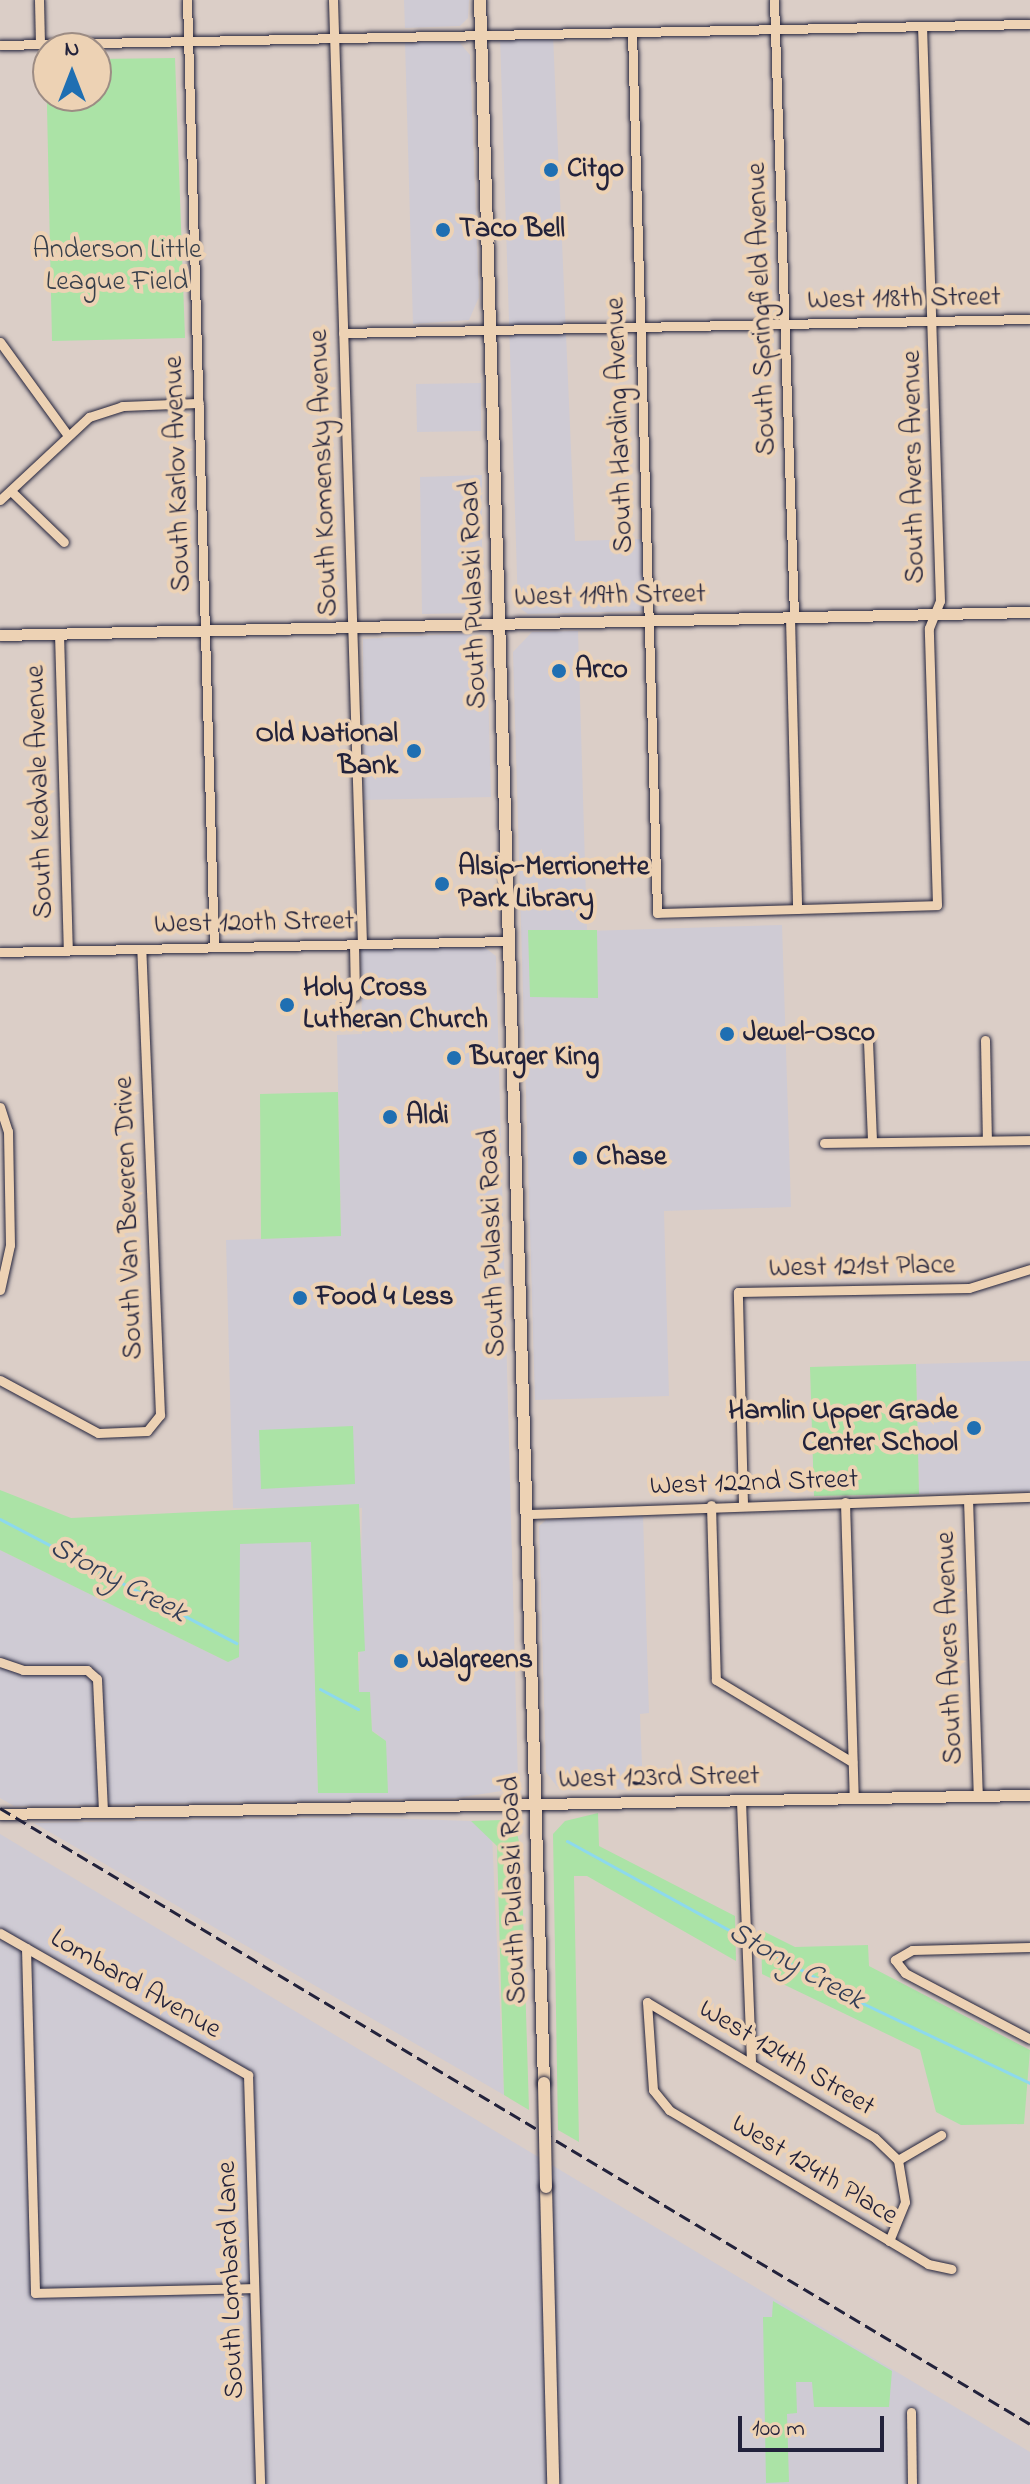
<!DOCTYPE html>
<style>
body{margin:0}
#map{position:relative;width:1030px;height:2484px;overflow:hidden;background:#dbcec7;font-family:"Indie Flower",sans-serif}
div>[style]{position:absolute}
.built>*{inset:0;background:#cfcbd4}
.green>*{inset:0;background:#abe3a6}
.stream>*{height:3px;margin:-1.5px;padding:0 1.5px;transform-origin:1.5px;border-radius:1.5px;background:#8dd9ed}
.roads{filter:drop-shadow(0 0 2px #22223b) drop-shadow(0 0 2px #22223b)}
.minor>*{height:9px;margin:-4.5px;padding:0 4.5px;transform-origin:4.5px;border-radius:4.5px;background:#edd2b4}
.tertiary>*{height:11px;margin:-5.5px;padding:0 5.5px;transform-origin:5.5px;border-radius:5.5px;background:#edd2b4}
.secondary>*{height:12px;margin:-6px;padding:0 6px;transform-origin:6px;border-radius:6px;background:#edd2b4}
.rail>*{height:3px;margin-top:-1.5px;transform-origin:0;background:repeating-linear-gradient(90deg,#22223b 0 12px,transparent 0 18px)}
.bridges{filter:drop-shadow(0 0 2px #22223b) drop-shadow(0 0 2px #22223b)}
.secondary-bridge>*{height:12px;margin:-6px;padding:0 6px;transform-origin:6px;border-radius:6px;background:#edd2b4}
.dots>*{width:22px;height:22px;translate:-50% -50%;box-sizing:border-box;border:4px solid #edd2b4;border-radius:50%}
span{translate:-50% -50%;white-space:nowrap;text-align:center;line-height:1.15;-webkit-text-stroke:8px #edd2b4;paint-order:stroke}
.poi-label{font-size:28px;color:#22223b;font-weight:700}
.left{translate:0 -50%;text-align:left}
.right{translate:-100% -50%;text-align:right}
.park-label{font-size:28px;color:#373f4b}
.street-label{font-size:28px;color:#22223b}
.water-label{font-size:30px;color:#323d56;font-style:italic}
.north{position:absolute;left:32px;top:32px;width:80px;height:80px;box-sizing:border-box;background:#edd2b4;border:2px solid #9c8c84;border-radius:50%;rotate:0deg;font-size:22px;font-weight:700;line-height:32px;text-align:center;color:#22223b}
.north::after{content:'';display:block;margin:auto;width:28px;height:36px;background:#1f6fb2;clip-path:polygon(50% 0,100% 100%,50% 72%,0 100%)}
.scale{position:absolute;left:738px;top:2416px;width:146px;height:36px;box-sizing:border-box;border:4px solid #22223b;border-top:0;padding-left:10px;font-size:24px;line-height:28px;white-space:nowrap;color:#22223b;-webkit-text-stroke:6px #edd2b4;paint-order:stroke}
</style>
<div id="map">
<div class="built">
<div style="clip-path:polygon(404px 0,469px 0,468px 18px,460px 26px,405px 28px)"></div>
<div style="clip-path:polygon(553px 35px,575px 541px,642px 539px,645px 611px,528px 614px,518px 607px,500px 36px)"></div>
<div style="clip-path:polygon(405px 42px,459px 42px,470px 55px,479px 297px,469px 320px,413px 324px)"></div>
<div style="clip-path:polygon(481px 383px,481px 431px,417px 432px,416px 384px)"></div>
<div style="clip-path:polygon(482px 475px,482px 604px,467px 613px,422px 614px,420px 477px)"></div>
<div style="clip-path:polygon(578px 631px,587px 931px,782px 925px,791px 1207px,664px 1211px,669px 1396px,535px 1400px,513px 652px,532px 632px)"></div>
<div style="clip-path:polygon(469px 633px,487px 649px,491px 797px,364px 800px,363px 639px)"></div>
<div style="clip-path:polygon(484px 947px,496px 956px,518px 1781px,508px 1790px,456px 1798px,14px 1806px,0 1798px,0 1550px,228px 1662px,239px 1543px,311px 1542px,318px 1793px,379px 1735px,372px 1731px,370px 1693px,359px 1692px,362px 1508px,233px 1508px,226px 1240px,341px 1236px,337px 1035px,362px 1034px,361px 949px)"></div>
<div style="clip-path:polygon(1030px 1361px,1030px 1491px,919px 1494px,916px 1364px)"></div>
<div style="clip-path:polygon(643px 1515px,649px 1713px,640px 1714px,643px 1790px,558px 1788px,546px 1772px,539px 1526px,546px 1520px)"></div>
<div style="clip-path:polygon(354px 1817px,471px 1821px,492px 1835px,504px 2095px,34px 1823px)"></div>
<div style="clip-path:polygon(0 1834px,1030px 2452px,1030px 2484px,0 2484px)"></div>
</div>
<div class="green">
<div style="clip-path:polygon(175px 58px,185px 338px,52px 341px,46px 60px,48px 96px,96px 96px,96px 59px)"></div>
<div style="clip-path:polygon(528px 930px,597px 930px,598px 998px,530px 997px)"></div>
<div style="clip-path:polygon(338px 1092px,341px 1236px,261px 1239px,260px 1094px)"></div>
<div style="clip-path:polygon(916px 1364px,919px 1494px,814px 1496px,810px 1367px)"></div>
<div style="clip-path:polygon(353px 1426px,355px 1484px,261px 1489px,259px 1430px)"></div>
<div style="clip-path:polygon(0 1490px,71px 1518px,359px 1504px,365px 1651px,358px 1652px,359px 1692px,370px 1692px,372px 1731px,386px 1741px,388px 1793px,318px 1793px,311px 1542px,240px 1544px,239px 1657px,228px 1662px,0 1550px)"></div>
<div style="clip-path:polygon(598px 1813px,599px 1846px,735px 1916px,736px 1961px,587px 1876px,574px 1876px,579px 2142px,558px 2130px,553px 1834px,565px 1821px)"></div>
<div style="clip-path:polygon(504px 1820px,515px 1826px,521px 1849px,529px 2110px,504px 2095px,497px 1846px,471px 1821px)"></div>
<div style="clip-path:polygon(761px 1930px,795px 1947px,868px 1945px,869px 1966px,1030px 2050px,1024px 2124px,961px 2125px,936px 2112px,920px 2050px,762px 1974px)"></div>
<div style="clip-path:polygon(773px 2301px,892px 2371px,889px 2407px,814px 2407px,812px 2382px,796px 2382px,797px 2413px,787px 2414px,789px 2482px,766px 2483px,763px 2317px,772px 2317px)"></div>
</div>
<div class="stream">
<div style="left:0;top:1519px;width:267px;rotate:27.7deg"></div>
<div style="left:320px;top:1689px;width:43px;rotate:27.8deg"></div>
<div style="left:567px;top:1841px;width:334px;rotate:28.8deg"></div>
<div style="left:860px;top:2002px;width:188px;rotate:25.5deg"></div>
</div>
<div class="roads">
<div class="minor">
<div style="left:39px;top:0;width:44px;rotate:88.7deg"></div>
<div style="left:187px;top:0;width:947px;rotate:88.37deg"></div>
<div style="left:333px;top:0;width:944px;rotate:88.24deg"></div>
<div style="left:774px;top:0;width:617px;rotate:88.14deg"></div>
<div style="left:632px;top:32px;width:881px;rotate:88.37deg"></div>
<div style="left:657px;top:913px;width:280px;rotate:-1.6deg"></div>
<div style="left:937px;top:905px;width:277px;rotate:-91.7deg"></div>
<div style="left:929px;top:628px;width:29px;rotate:-68deg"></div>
<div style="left:940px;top:601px;width:575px;rotate:-91.79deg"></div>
<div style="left:0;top:45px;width:1030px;rotate:-1.17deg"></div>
<div style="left:343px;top:333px;width:687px;rotate:-1.17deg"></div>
<div style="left:0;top:342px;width:112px;rotate:54deg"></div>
<div style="left:12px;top:492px;width:72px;rotate:43.9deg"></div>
<div style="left:0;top:500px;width:122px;rotate:-43deg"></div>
<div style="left:89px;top:417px;width:35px;rotate:-18deg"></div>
<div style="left:122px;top:406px;width:77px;rotate:-2.2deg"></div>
<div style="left:790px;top:617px;width:292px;rotate:88.6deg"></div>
<div style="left:59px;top:633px;width:317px;rotate:88.4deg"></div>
<div style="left:354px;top:944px;width:52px;rotate:88.9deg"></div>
<div style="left:0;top:952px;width:509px;rotate:-1.24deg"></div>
<div style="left:985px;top:1040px;width:100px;rotate:88.9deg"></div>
<div style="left:868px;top:1041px;width:101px;rotate:87.7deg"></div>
<div style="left:0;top:1107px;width:25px;rotate:72deg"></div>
<div style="left:8px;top:1131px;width:114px;rotate:89deg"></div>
<div style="left:10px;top:1245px;width:46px;rotate:102.5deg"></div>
<div style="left:824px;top:1143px;width:206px;rotate:-0.8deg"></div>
<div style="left:0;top:1380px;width:111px;rotate:28.4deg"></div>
<div style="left:98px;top:1433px;width:49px;rotate:-2.3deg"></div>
<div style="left:147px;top:1431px;width:21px;rotate:-51deg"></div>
<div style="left:160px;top:1415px;width:466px;rotate:-92.3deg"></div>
<div style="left:968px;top:1499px;width:297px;rotate:88.1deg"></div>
<div style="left:845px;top:1502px;width:297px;rotate:88.3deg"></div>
<div style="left:743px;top:1504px;width:212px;rotate:-91.4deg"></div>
<div style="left:738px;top:1292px;width:231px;rotate:-1deg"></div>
<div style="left:969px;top:1288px;width:64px;rotate:-17.3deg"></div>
<div style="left:711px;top:1505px;width:175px;rotate:88.4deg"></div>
<div style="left:716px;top:1680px;width:159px;rotate:31.1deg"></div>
<div style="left:527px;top:1514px;width:503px;rotate:-1.94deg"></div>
<div style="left:0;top:1662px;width:24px;rotate:19deg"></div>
<div style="left:23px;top:1670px;width:64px"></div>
<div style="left:87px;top:1670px;width:13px;rotate:42deg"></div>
<div style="left:97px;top:1679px;width:134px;rotate:87.4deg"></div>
<div style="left:741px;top:1801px;width:262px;rotate:87.8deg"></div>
<div style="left:0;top:1933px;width:286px;rotate:29.8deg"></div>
<div style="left:248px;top:2075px;width:409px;rotate:88.3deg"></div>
<div style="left:1030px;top:1947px;width:118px;rotate:178.5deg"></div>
<div style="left:912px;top:1950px;width:20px;rotate:150deg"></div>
<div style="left:895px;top:1960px;width:16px;rotate:52deg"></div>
<div style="left:905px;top:1973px;width:141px;rotate:27.8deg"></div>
<div style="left:26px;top:1948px;width:345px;rotate:88.5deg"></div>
<div style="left:35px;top:2293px;width:219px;rotate:-1.3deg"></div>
<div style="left:647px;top:2002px;width:88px;rotate:86.1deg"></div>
<div style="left:653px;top:2090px;width:26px;rotate:51deg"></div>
<div style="left:669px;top:2110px;width:301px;rotate:30.7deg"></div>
<div style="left:928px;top:2264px;width:24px;rotate:12deg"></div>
<div style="left:647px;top:2002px;width:265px;rotate:30.8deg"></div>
<div style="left:875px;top:2138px;width:32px;rotate:44deg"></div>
<div style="left:889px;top:2241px;width:42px;rotate:-67.7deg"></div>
<div style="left:905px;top:2202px;width:43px;rotate:-99.5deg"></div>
<div style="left:898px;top:2160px;width:50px;rotate:-30.2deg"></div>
<div style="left:911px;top:2412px;width:72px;rotate:89.2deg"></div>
</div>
<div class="tertiary">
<div style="left:0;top:635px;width:1030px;rotate:-1.28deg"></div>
<div style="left:0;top:1814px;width:1030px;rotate:-1.06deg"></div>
</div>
<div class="secondary">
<div style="left:480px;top:0;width:2084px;rotate:88.24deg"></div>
<div style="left:546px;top:2187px;width:297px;rotate:88.6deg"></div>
</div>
</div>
<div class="rail">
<div style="left:0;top:1808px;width:1200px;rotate:30.88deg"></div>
</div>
<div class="bridges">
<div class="secondary-bridge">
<div style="left:544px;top:2083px;width:104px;rotate:88.9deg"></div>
</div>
</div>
<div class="dots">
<div style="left:551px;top:170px;background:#1f6fb2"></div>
<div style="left:443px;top:230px;background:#1f6fb2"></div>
<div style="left:559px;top:671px;background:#1f6fb2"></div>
<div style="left:414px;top:751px;background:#1f6fb2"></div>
<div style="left:442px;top:884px;background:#1f6fb2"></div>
<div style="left:287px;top:1005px;background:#1f6fb2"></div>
<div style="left:727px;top:1034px;background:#1f6fb2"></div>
<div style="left:454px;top:1058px;background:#1f6fb2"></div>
<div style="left:390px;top:1117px;background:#1f6fb2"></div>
<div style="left:580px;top:1158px;background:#1f6fb2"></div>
<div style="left:300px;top:1298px;background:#1f6fb2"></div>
<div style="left:974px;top:1428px;background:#1f6fb2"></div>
<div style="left:401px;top:1661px;background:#1f6fb2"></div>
</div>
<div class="poi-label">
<span class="left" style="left:567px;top:170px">Citgo</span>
<span class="left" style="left:459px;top:230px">Taco Bell</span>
<span class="left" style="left:575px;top:671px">Arco</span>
<span class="right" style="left:398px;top:751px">Old National<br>Bank</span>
<span class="left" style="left:458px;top:884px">Alsip-Merrionette<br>Park Library</span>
<span class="left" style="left:303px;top:1005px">Holy Cross<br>Lutheran Church</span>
<span class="left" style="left:743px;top:1034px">Jewel-Osco</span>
<span class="left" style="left:470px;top:1058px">Burger King</span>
<span class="left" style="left:406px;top:1117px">Aldi</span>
<span class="left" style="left:596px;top:1158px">Chase</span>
<span class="left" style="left:316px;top:1298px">Food 4 Less</span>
<span class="right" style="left:958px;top:1428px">Hamlin Upper Grade<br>Center School</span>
<span class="left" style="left:417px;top:1661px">Walgreens</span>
</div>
<div class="park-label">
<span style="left:117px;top:267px">Anderson Little<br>League Field</span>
</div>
<div class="street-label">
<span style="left:904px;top:300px;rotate:-1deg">West 118th Street</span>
<span style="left:763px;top:309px;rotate:-92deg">South Springfield Avenue</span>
<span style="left:621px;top:425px;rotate:-92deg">South Harding Avenue</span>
<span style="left:915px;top:467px;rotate:-91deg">South Avers Avenue</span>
<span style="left:325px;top:473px;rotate:-92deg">South Komensky Avenue</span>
<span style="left:179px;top:474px;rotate:-92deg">South Karlov Avenue</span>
<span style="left:475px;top:595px;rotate:-92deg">South Pulaski Road</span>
<span style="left:610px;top:597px;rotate:-1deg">West 119th Street</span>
<span style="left:41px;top:792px;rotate:-92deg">South Kedvale Avenue</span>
<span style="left:254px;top:924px;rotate:-1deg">West 120th Street</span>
<span style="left:130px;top:1218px;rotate:-92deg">South Van Beveren Drive</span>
<span style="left:494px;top:1243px;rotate:-92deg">South Pulaski Road</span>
<span style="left:862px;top:1268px;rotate:-1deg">West 121st Place</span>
<span style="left:754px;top:1484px;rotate:-2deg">West 122nd Street</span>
<span style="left:951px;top:1648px;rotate:-92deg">South Avers Avenue</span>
<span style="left:659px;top:1779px;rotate:-1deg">West 123rd Street</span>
<span style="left:515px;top:1890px;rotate:-92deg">South Pulaski Road</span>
<span style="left:135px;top:1985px;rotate:30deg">Lombard Avenue</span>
<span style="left:786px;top:2059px;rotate:31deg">West 124th Street</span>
<span style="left:814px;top:2171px;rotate:31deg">West 124th Place</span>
<span style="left:232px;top:2280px;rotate:-92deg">South Lombard Lane</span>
</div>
<div class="water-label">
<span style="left:118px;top:1581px;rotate:28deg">Stony Creek</span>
<span style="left:796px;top:1967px;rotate:29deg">Stony Creek</span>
</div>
<div class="north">N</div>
<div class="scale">100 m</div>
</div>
